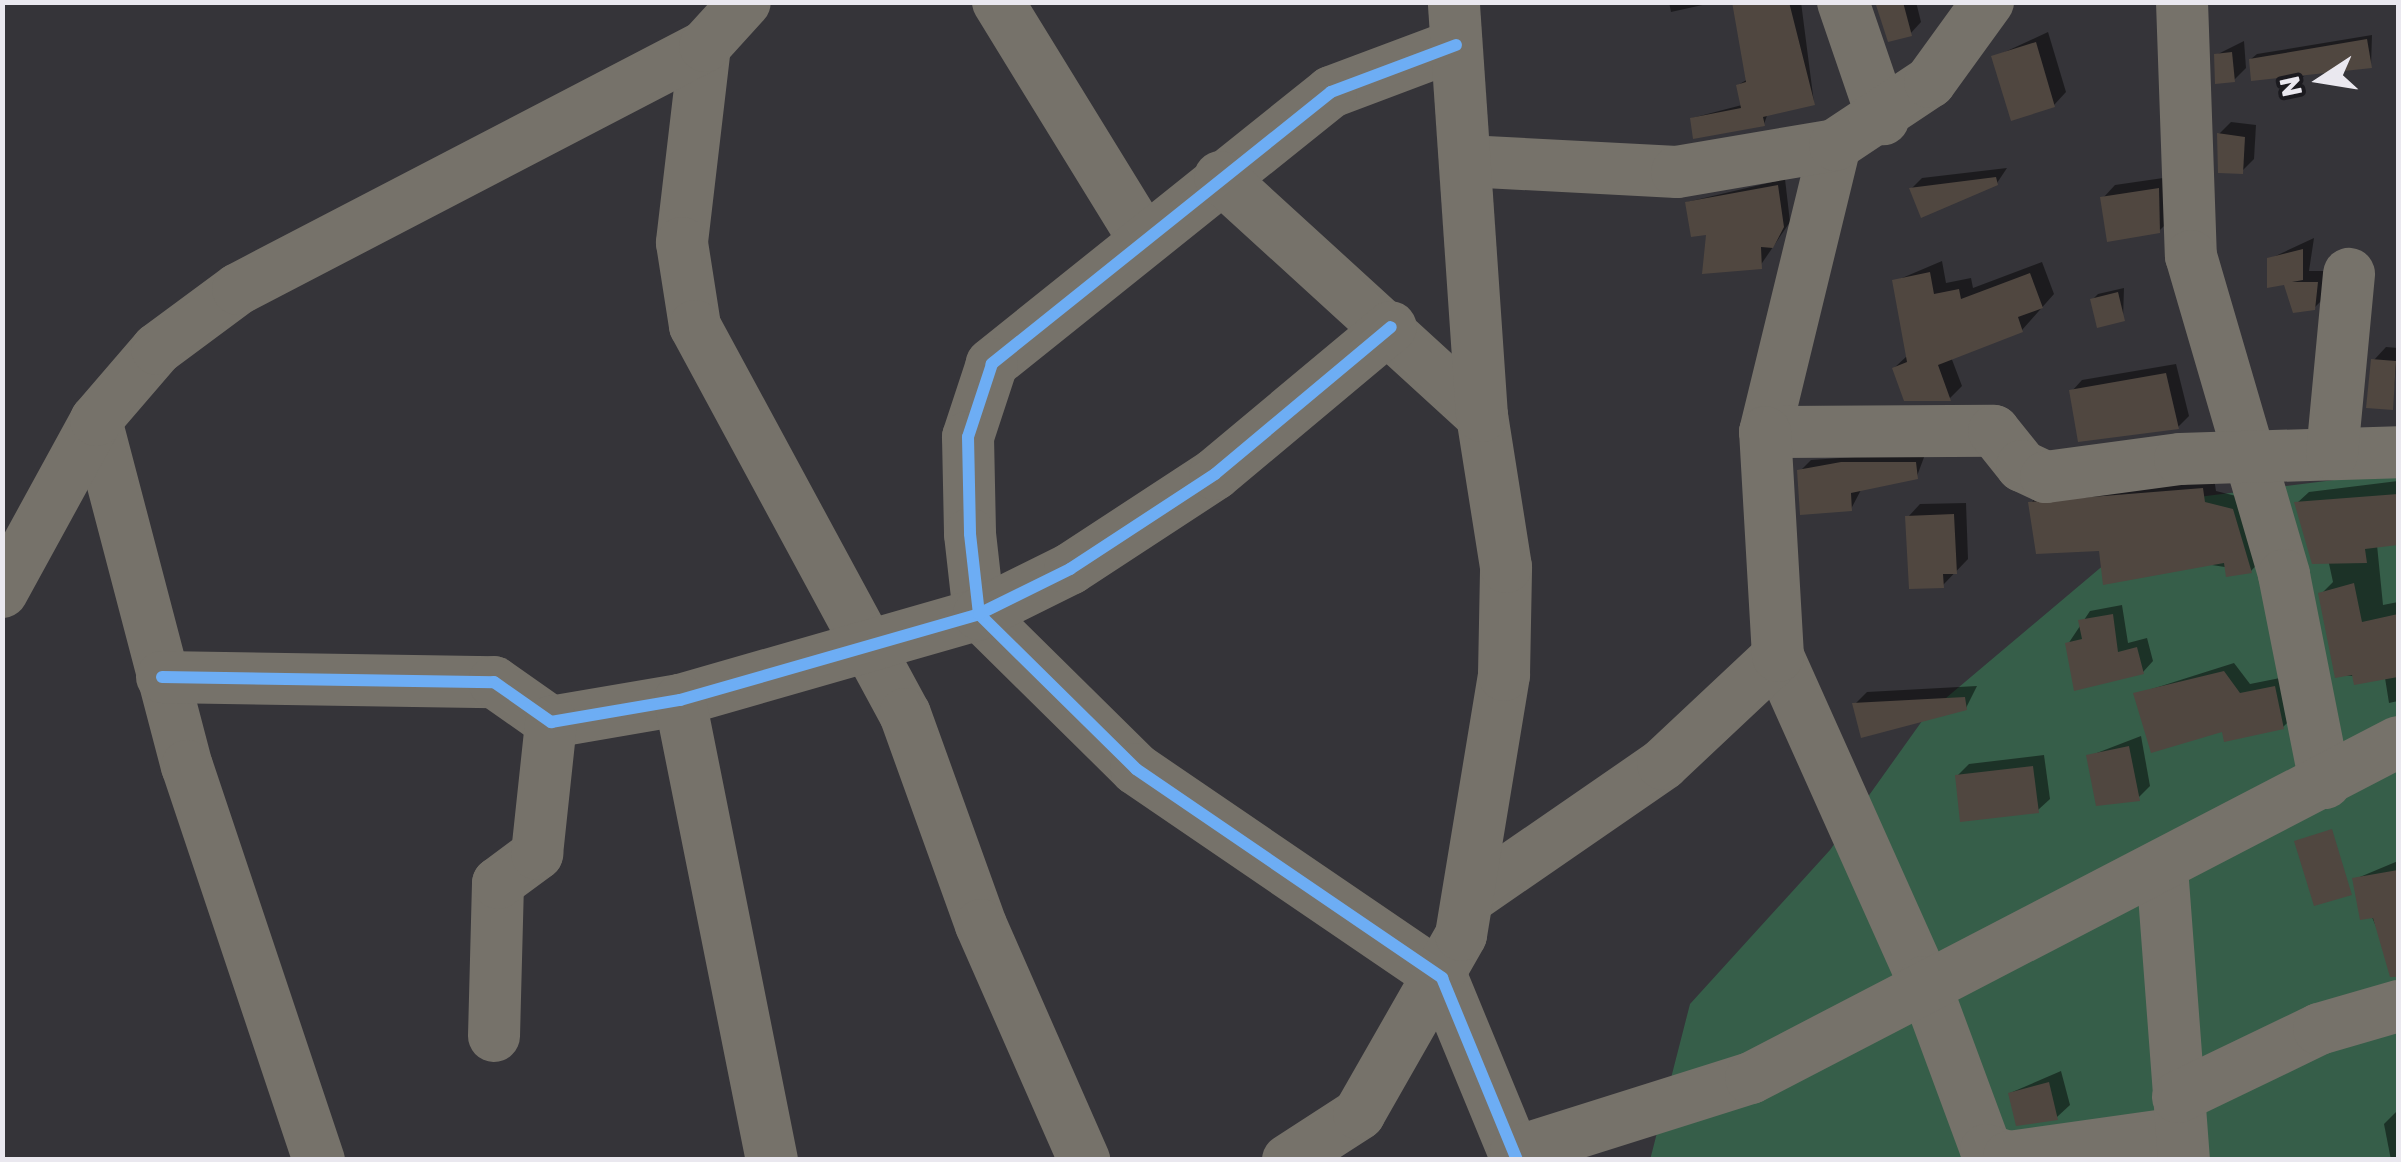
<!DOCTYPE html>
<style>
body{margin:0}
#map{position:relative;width:2401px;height:1162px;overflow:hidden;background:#353439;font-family:Rubik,sans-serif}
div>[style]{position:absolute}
.green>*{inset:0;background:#365e49}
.shadow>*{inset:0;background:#0007}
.building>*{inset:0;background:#504740}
.minor>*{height:52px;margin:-26px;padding:0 26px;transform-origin:26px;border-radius:26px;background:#76726a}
.cycleway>*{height:12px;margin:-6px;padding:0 6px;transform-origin:6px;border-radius:6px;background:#6dadf4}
span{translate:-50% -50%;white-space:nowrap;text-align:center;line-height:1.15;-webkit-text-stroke:9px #1b1a1f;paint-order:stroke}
.frame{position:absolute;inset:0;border:5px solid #eae8ef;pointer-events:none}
.north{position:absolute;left:2271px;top:30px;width:100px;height:100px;-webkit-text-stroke:8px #1b1a1f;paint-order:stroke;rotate:258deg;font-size:28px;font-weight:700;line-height:40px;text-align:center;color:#eae8ef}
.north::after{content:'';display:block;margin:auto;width:35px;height:45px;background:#eae8ef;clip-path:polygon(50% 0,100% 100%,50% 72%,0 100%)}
</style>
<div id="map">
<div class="green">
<div style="clip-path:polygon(2398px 472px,2398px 1159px,1650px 1160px,1690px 1004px,1830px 850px,1927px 714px,2182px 499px)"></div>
</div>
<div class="shadow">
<div style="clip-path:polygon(1669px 2px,1716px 2px,1671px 12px)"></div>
<div style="clip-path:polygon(1735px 2px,1801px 2px,1814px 103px,1768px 113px,1764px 124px,1692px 118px,1742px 105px,1738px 85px,1748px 79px)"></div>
<div style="clip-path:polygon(1877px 2px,1916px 2px,1921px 22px,1910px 34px)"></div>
<div style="clip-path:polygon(2048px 32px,2066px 92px,2054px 105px,1994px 57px)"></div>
<div style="clip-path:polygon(2372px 35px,2371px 66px,2251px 59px,2257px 54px)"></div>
<div style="clip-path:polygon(2244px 41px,2246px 68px,2234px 80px,2216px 55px)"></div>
<div style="clip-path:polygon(2231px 122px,2256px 125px,2254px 159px,2242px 171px,2219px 134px)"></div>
<div style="clip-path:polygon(2007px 168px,1997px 183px,1912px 188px,1922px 178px)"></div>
<div style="clip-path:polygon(2170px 177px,2172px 218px,2159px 231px,2103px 198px,2115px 185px)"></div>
<div style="clip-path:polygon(1785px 179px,1790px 222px,1760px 266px,1709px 232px,1687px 202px)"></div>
<div style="clip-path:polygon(2314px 238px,2309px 271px,2329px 271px,2327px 295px,2314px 308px,2269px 259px)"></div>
<div style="clip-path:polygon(1942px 261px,1946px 283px,1971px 278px,1973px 288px,2042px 262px,2054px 294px,2022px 330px,1951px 357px,1962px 386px,1950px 398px,1894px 368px,1907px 356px,1895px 281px)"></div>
<div style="clip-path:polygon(2124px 288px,2123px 319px,2093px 299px,2098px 294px)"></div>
<div style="clip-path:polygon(2386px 347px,2398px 348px,2392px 407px,2374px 360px)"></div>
<div style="clip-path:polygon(2176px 364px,2189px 416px,2178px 427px,2072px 391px,2082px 380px)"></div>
<div style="clip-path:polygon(1926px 452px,1917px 476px,1862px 488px,1851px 509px,1800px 471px,1811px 460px)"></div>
<div style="clip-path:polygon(2214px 478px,2216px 491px,2244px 498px,2262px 559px,2251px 571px,2101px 548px,2031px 503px,2042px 491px)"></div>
<div style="clip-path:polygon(2398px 481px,2398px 542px,2377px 545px,2383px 605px,2398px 602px,2398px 701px,2389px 703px,2385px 678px,2337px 675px,2321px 594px,2333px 582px,2328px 559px,2297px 503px,2309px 492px)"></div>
<div style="clip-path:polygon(1966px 503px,1968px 559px,1943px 585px,1908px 517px,1920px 504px)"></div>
<div style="clip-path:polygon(2122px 605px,2128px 643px,2147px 638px,2153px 661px,2143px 672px,2068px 644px,2090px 611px)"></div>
<div style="clip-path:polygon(2234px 663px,2250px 684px,2285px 677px,2293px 717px,2283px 727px,2224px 729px,2136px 694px)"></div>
<div style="clip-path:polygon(1977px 686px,1966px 708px,1855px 704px,1867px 692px)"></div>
<div style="clip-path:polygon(2141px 736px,2150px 786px,2138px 798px,2089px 756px)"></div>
<div style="clip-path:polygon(2044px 755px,2050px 799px,2038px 810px,1957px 776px,1969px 764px)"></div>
<div style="clip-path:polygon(2398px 861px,2398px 976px,2355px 879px)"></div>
<div style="clip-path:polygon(2061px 1071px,2070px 1105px,2057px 1117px,2010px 1093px)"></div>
<div style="clip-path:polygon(2396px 1112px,2398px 1160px,2391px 1160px,2384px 1124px)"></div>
</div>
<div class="building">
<div style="clip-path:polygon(1732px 2px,1789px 2px,1815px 105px,1763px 117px,1765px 126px,1693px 139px,1690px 118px,1741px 108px,1736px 85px,1746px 82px)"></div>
<div style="clip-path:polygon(1875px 2px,1903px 2px,1912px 36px,1888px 42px)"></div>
<div style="clip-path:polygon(2367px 39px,2372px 68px,2251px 81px,2249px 59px)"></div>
<div style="clip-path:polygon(2036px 42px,2055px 107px,2011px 121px,1991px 56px)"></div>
<div style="clip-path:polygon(2232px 52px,2235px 82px,2215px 84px,2214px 54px)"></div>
<div style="clip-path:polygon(2217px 133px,2245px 137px,2243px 174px,2218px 173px)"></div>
<div style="clip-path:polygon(1996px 177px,1998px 185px,1921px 218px,1909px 188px)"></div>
<div style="clip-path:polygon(1778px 185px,1784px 227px,1773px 248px,1761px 247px,1762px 269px,1702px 274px,1706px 235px,1691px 237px,1685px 202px)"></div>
<div style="clip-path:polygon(2159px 188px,2160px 233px,2107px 242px,2100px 197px)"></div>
<div style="clip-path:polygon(2303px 249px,2303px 280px,2292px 282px,2318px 282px,2315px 310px,2293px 313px,2284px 285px,2267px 288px,2267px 258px)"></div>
<div style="clip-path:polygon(1930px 272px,1934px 294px,1959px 289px,1961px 299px,2030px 273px,2043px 308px,2018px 317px,2023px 332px,1938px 365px,1951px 401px,1904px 401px,1892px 368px,1907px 362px,1892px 280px)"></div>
<div style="clip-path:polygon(2118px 292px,2125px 321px,2097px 328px,2090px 299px)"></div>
<div style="clip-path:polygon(2371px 359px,2396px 361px,2393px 410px,2366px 408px)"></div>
<div style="clip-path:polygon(2166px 373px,2179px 429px,2078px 442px,2069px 390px)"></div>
<div style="clip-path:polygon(1841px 462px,1916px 462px,1918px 479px,1851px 493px,1852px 511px,1800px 515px,1797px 470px)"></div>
<div style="clip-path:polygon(2203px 488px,2205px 502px,2233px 509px,2252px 573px,2226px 577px,2224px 563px,2103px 585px,2099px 551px,2036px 554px,2028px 502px)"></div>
<div style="clip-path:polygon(2398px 494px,2398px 545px,2365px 549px,2367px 563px,2312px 564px,2294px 502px)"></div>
<div style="clip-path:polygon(1954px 514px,1957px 574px,1943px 574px,1944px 588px,1909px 589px,1905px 516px)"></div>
<div style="clip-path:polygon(2354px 583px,2362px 622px,2398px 614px,2398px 677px,2354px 685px,2352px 675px,2335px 678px,2318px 593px)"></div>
<div style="clip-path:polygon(2113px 614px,2118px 652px,2137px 647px,2144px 674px,2074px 691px,2065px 643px,2082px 639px,2078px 620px)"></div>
<div style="clip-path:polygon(2224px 671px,2240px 693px,2275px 686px,2284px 729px,2224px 742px,2222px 732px,2151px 753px,2133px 693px)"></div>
<div style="clip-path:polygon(1965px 697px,1967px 710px,1861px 738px,1852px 703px)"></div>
<div style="clip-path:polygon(2129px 746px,2140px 801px,2096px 806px,2086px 755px)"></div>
<div style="clip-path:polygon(2033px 766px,2039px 813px,1960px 822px,1955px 775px)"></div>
<div style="clip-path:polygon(2332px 829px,2352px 895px,2314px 906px,2294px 841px)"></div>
<div style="clip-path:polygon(2398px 870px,2398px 977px,2390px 977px,2373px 918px,2360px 920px,2352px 878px)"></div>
<div style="clip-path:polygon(2049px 1082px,2058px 1120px,2016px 1126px,2008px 1093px)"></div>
</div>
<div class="minor">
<div style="left:998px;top:2px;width:278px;rotate:58.4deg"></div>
<div style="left:1843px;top:2px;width:124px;rotate:71.1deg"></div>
<div style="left:2182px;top:2px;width:254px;rotate:88deg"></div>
<div style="left:2191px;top:256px;width:332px;rotate:73.7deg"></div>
<div style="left:2284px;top:575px;width:212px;rotate:78.8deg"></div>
<div style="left:1456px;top:45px;width:134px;rotate:159.4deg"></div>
<div style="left:1331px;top:92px;width:435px;rotate:141.3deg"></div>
<div style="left:992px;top:364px;width:77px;rotate:108.2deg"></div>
<div style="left:968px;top:437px;width:97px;rotate:88.8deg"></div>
<div style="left:970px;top:534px;width:81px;rotate:83.6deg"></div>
<div style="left:979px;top:614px;width:221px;rotate:44.6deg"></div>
<div style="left:1136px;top:769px;width:371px;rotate:34.3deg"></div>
<div style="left:1442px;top:978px;width:197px;rotate:67.6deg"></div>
<div style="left:705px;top:46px;width:198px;rotate:96.7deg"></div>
<div style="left:682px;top:243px;width:84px;rotate:81.1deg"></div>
<div style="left:695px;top:326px;width:441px;rotate:61.6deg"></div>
<div style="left:905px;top:714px;width:224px;rotate:70.2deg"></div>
<div style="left:981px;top:925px;width:257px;rotate:66.3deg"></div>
<div style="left:1835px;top:145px;width:295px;rotate:103.7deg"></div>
<div style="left:1765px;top:432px;width:229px;rotate:-0.3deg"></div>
<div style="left:1994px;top:431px;width:45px;rotate:51.3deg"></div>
<div style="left:2022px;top:466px;width:26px;rotate:25deg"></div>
<div style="left:2046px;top:477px;width:135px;rotate:-7.7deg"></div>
<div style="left:2180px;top:459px;width:218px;rotate:-1.8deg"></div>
<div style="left:1466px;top:161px;width:211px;rotate:3deg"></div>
<div style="left:1677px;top:172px;width:160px;rotate:-9.7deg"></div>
<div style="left:1835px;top:145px;width:114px;rotate:-33.6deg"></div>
<div style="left:1930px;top:82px;width:99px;rotate:-54.1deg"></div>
<div style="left:1220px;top:177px;width:355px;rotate:42.4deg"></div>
<div style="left:96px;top:420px;width:358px;rotate:75.3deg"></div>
<div style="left:187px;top:766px;width:416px;rotate:71.5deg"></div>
<div style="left:2332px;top:454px;width:181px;rotate:-84.6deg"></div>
<div style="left:2px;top:592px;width:196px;rotate:-61.3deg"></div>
<div style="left:96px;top:420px;width:94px;rotate:-49.3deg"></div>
<div style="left:157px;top:349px;width:101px;rotate:-36.5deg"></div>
<div style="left:238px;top:289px;width:526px;rotate:-27.49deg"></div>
<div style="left:705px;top:46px;width:59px;rotate:-47.7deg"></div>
<div style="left:1778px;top:656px;width:357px;rotate:65.9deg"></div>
<div style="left:1924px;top:982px;width:179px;rotate:69.7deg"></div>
<div style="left:1986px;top:1150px;width:24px;rotate:17deg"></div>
<div style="left:2009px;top:1157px;width:172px;rotate:-8deg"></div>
<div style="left:162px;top:677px;width:332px;rotate:0.9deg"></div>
<div style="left:494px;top:682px;width:70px;rotate:35.1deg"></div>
<div style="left:551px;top:722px;width:131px;rotate:-9.7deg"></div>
<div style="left:680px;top:700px;width:311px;rotate:-16deg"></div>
<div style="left:979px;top:614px;width:102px;rotate:-26.3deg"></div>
<div style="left:1070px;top:569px;width:173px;rotate:-33.2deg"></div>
<div style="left:1215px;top:474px;width:229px;rotate:-39.9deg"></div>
<div style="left:680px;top:700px;width:469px;rotate:78.7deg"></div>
<div style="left:2162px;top:868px;width:293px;rotate:85.7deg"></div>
<div style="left:1469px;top:898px;width:236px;rotate:-34.6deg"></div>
<div style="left:1663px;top:764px;width:158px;rotate:-43.2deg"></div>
<div style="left:1778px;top:656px;width:224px;rotate:-93.3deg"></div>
<div style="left:494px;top:1036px;width:153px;rotate:-88.5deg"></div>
<div style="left:498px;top:883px;width:49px;rotate:-36.6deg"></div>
<div style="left:537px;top:854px;width:133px;rotate:-83.9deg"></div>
<div style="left:2178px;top:1097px;width:157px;rotate:-25.7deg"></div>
<div style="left:2319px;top:1029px;width:82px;rotate:-16.2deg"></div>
<div style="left:1516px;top:1152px;width:246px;rotate:-17.5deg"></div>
<div style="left:1751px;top:1078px;width:729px;rotate:-27.44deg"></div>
<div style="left:1288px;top:1160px;width:85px;rotate:-32.9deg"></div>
<div style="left:1359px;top:1114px;width:206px;rotate:-60.3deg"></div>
<div style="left:1461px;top:935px;width:264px;rotate:-80.6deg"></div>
<div style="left:1504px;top:675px;width:108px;rotate:-88.9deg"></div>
<div style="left:1506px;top:567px;width:153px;rotate:-99deg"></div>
<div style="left:1482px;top:416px;width:415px;rotate:-93.9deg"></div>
</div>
<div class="cycleway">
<div style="left:1456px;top:45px;width:134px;rotate:159.4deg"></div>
<div style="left:1331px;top:92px;width:435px;rotate:141.3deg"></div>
<div style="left:992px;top:364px;width:77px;rotate:108.2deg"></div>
<div style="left:968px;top:437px;width:97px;rotate:88.8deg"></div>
<div style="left:970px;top:534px;width:81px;rotate:83.6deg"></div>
<div style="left:979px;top:614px;width:221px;rotate:44.6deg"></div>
<div style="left:1136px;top:769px;width:371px;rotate:34.3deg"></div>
<div style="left:1442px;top:978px;width:197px;rotate:67.6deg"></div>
<div style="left:162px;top:677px;width:332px;rotate:0.9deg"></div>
<div style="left:494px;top:682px;width:70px;rotate:35.1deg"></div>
<div style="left:551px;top:722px;width:131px;rotate:-9.7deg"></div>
<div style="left:680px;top:700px;width:311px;rotate:-16deg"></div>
<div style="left:979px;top:614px;width:102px;rotate:-26.3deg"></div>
<div style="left:1070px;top:569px;width:173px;rotate:-33.2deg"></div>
<div style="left:1215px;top:474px;width:229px;rotate:-39.9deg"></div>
</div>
<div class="frame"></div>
<div class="north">N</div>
</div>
